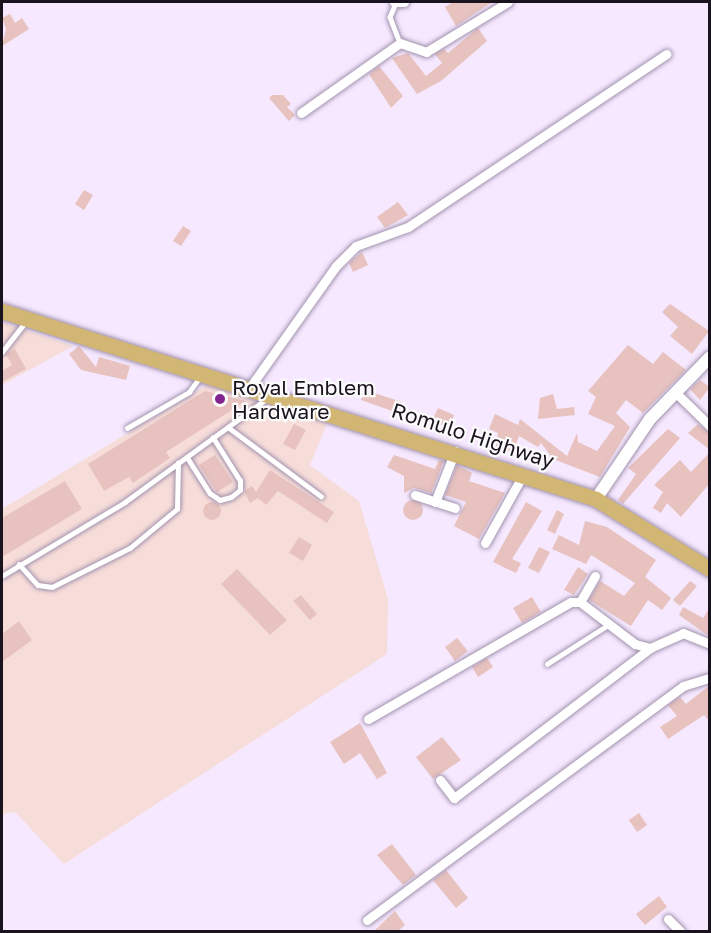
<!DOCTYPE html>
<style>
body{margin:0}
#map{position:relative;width:711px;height:933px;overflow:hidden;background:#f5e8ff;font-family:"Golos Text",sans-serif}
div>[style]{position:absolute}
.industrial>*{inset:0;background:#f7ddd9}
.building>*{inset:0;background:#e7c2bf}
.round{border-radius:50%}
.roads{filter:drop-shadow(0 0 2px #a393ae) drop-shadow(0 0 2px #a393ae)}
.service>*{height:4.5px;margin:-2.25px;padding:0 2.25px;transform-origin:2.25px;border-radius:2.25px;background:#fff}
.minor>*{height:9px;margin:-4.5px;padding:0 4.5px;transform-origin:4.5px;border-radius:4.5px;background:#fff}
.tertiary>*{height:12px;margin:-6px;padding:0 6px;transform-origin:6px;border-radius:6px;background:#fff}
.trunk>*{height:15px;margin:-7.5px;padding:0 7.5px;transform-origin:7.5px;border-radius:7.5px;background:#d2b674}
.dots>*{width:16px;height:16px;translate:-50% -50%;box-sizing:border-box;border:3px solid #fbfbfb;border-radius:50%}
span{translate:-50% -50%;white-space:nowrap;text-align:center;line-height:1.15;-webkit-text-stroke:4.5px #fbfbfb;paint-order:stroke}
.poi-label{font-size:21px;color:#19131d}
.left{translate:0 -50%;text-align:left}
.street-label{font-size:21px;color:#19131d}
.frame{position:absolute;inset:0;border:3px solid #19131d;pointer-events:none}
</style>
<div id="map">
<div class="industrial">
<div style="clip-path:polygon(2px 322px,73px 346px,2px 385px)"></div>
<div style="clip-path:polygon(209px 384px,328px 421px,310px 465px,359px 501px,388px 599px,387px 654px,64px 864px,15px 812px,2px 814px,2px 509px)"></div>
</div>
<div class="building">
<div style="clip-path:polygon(453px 2px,492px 2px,456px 26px,445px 7px)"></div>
<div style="clip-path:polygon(10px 14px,15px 23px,22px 18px,29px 29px,2px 46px,6px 29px,2px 18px)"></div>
<div style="clip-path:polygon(478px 28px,487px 41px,441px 81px,417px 94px,392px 58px,408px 53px,426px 76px,442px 63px,435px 54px,444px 49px,448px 53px)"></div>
<div style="clip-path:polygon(379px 66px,403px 96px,391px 108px,369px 74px)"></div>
<div style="clip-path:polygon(272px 95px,283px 95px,291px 104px,287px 107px,295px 115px,289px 121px,269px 98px)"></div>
<div style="clip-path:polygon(84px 190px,93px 195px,84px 210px,75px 204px)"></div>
<div style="clip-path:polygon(398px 202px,408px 215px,385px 228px,377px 217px)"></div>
<div style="clip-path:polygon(183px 226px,191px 231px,181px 246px,173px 241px)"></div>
<div style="clip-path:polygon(362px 252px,368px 265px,353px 272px,349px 263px)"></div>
<div style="clip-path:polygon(670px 304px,709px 331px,692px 354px,670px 336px,678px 327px,662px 312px)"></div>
<div style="clip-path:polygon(628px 345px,653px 364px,663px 352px,686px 370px,643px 413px,626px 400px,616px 413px,630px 427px,600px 477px,553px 459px,541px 443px,538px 447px,519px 436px,514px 451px,495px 451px,498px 433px,489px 429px,495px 414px,518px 425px,520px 419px,567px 456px,577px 433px,578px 442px,597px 451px,615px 426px,588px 414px,596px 397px,588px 391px)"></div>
<div style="clip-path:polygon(79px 346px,96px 367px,99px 357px,130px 366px,126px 380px,81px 370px,69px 354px)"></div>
<div style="clip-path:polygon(15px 349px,26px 369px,2px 382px,2px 371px,12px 365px,6px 354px)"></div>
<div style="clip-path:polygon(700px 380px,710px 387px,700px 400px,690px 389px)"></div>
<div style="clip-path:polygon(365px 390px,402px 402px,398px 413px,361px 400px)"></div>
<div style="clip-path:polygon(205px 391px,246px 401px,166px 452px,170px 458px,133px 483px,129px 477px,104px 491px,88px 464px)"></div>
<div style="clip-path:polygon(553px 394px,557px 409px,574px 407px,575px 415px,538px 419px,540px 398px)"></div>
<div style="clip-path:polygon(438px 408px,454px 415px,449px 428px,432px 421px)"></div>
<div style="clip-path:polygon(294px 424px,306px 430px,295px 450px,283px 444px)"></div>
<div style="clip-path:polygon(698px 424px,710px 433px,710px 450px,688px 433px)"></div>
<div style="clip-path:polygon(668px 429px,680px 438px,623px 504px,618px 500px,636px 474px,628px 468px)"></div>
<div style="clip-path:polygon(710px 452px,710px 483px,681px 517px,667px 503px,661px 513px,653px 508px,663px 492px,654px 485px,680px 460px,691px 472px)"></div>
<div style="clip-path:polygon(215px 455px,233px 482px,217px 492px,199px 465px)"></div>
<div style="clip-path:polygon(394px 455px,435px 469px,439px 460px,444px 461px,431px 493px,414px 488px,404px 493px,404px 476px,387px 467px)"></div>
<div style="clip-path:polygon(457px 465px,472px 473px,469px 481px,505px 493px,479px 539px,454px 526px,466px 502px,445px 495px)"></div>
<div style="clip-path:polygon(270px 470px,334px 512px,327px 523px,278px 491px,266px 505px,258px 498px,250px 503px,244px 491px,252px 486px,256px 492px)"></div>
<div style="clip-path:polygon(65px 481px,82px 509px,2px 557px,2px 518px)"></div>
<div class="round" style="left:403px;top:500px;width:20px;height:20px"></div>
<div style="clip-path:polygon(526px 502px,542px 511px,512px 559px,521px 563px,516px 573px,493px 562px)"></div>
<div class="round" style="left:203px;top:502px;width:18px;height:18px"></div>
<div style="clip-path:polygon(557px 510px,564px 514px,555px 534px,547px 530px)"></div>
<div style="clip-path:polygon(585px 521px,607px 527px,656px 560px,645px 577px,671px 598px,662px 610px,648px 600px,631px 626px,589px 600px,600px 581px,624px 596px,635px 583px,591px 555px,586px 564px,552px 549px,559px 535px,579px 545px)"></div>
<div style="clip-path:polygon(299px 537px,312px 545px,303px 561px,289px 553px)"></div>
<div style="clip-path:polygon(539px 547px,550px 552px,539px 573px,528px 568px)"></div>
<div style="clip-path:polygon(578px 567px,588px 574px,574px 595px,564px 590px)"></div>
<div style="clip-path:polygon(237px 569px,287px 620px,270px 635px,221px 584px)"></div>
<div style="clip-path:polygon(690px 581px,697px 586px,680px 606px,673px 600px)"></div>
<div style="clip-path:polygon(301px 595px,317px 614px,310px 620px,293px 601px)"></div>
<div style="clip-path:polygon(532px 597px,541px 612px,522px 623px,513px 608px)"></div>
<div style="clip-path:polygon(683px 607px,703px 618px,710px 608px,710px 637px,679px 615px)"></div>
<div style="clip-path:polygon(19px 621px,32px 640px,2px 662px,2px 634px)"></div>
<div style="clip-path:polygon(457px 638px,468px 651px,455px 661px,445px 647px)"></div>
<div style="clip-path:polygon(487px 658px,493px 667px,478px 677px,472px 667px)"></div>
<div style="clip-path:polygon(710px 685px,710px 722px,704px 715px,668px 739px,660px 727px,677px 716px,668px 705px,680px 697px,686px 704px)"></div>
<div style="clip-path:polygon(360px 723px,387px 773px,377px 779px,360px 753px,344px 764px,330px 742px)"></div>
<div style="clip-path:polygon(442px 737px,461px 760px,433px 779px,416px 757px)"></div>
<div style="clip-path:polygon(639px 813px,647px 825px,637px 832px,629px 820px)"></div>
<div style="clip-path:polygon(392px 844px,416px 875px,403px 885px,377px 855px)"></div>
<div style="clip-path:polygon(446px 870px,468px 898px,456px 908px,433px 880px)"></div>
<div style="clip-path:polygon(659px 896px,667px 907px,645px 925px,636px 914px)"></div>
<div style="clip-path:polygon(395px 911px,405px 925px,397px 932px,373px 932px)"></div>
</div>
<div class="roads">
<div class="service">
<div style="left:396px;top:3px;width:15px;rotate:113deg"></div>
<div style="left:390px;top:17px;width:28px;rotate:69deg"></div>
<div style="left:2px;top:352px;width:37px;rotate:-52deg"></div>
<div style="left:228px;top:427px;width:116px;rotate:36.6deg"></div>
<div style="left:127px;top:428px;width:72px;rotate:-30.1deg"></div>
<div style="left:189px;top:392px;width:19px;rotate:-54deg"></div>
<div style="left:187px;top:457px;width:43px;rotate:57.4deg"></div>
<div style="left:210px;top:493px;width:12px;rotate:35deg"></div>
<div style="left:220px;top:500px;width:11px;rotate:-15deg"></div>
<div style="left:231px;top:497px;width:11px;rotate:-38deg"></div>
<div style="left:240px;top:490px;width:9px;rotate:-90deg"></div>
<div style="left:240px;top:481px;width:51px;rotate:-122.1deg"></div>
<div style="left:19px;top:564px;width:28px;rotate:48deg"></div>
<div style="left:38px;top:585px;width:14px;rotate:8deg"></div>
<div style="left:52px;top:587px;width:87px;rotate:-26.6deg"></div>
<div style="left:130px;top:548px;width:61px;rotate:-39.7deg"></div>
<div style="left:177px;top:509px;width:46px;rotate:-88.8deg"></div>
<div style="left:2px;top:576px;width:144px;rotate:-31deg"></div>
<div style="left:125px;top:502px;width:175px;rotate:-36.1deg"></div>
<div style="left:547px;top:664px;width:72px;rotate:-32.6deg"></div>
</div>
<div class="minor">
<div style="left:394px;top:2px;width:10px"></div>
<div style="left:301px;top:113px;width:121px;rotate:-35.3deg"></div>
<div style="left:400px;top:43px;width:28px;rotate:19deg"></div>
<div style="left:426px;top:52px;width:96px;rotate:-31.4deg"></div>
<div style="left:250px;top:387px;width:148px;rotate:-54.6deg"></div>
<div style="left:336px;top:266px;width:28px;rotate:-45deg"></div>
<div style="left:356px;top:246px;width:55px;rotate:-20.1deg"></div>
<div style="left:408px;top:227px;width:311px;rotate:-33.8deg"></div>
<div style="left:675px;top:392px;width:49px;rotate:44.2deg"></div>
<div style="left:415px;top:495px;width:42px;rotate:18deg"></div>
<div style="left:435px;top:502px;width:55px;rotate:-68.6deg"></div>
<div style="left:485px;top:543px;width:80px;rotate:-60.9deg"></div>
<div style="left:580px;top:602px;width:30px;rotate:-60deg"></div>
<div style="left:368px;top:719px;width:234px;rotate:-30deg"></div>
<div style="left:571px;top:602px;width:9px"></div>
<div style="left:580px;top:602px;width:69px;rotate:37.4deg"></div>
<div style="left:635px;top:644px;width:16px;rotate:15deg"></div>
<div style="left:650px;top:648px;width:36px;rotate:-24deg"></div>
<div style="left:683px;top:633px;width:29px;rotate:22deg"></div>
<div style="left:440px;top:780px;width:23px;rotate:52deg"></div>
<div style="left:454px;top:798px;width:247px;rotate:-37.4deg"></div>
<div style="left:668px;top:919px;width:18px;rotate:45deg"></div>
<div style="left:367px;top:920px;width:393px;rotate:-36.5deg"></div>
<div style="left:683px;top:686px;width:28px;rotate:-17deg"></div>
</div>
<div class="tertiary">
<div style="left:596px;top:499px;width:97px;rotate:-56deg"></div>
<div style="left:650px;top:419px;width:86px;rotate:-45.9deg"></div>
</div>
<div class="trunk">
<div style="left:2px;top:311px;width:623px;rotate:17.56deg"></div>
<div style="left:596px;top:499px;width:134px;rotate:31.6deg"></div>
</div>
</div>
<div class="dots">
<div style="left:220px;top:399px;background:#822591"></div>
</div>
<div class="poi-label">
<span class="left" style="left:232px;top:399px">Royal Emblem<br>Hardware</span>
</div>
<div class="street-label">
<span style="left:473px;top:435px;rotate:18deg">Romulo Highway</span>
</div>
<div class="frame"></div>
</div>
